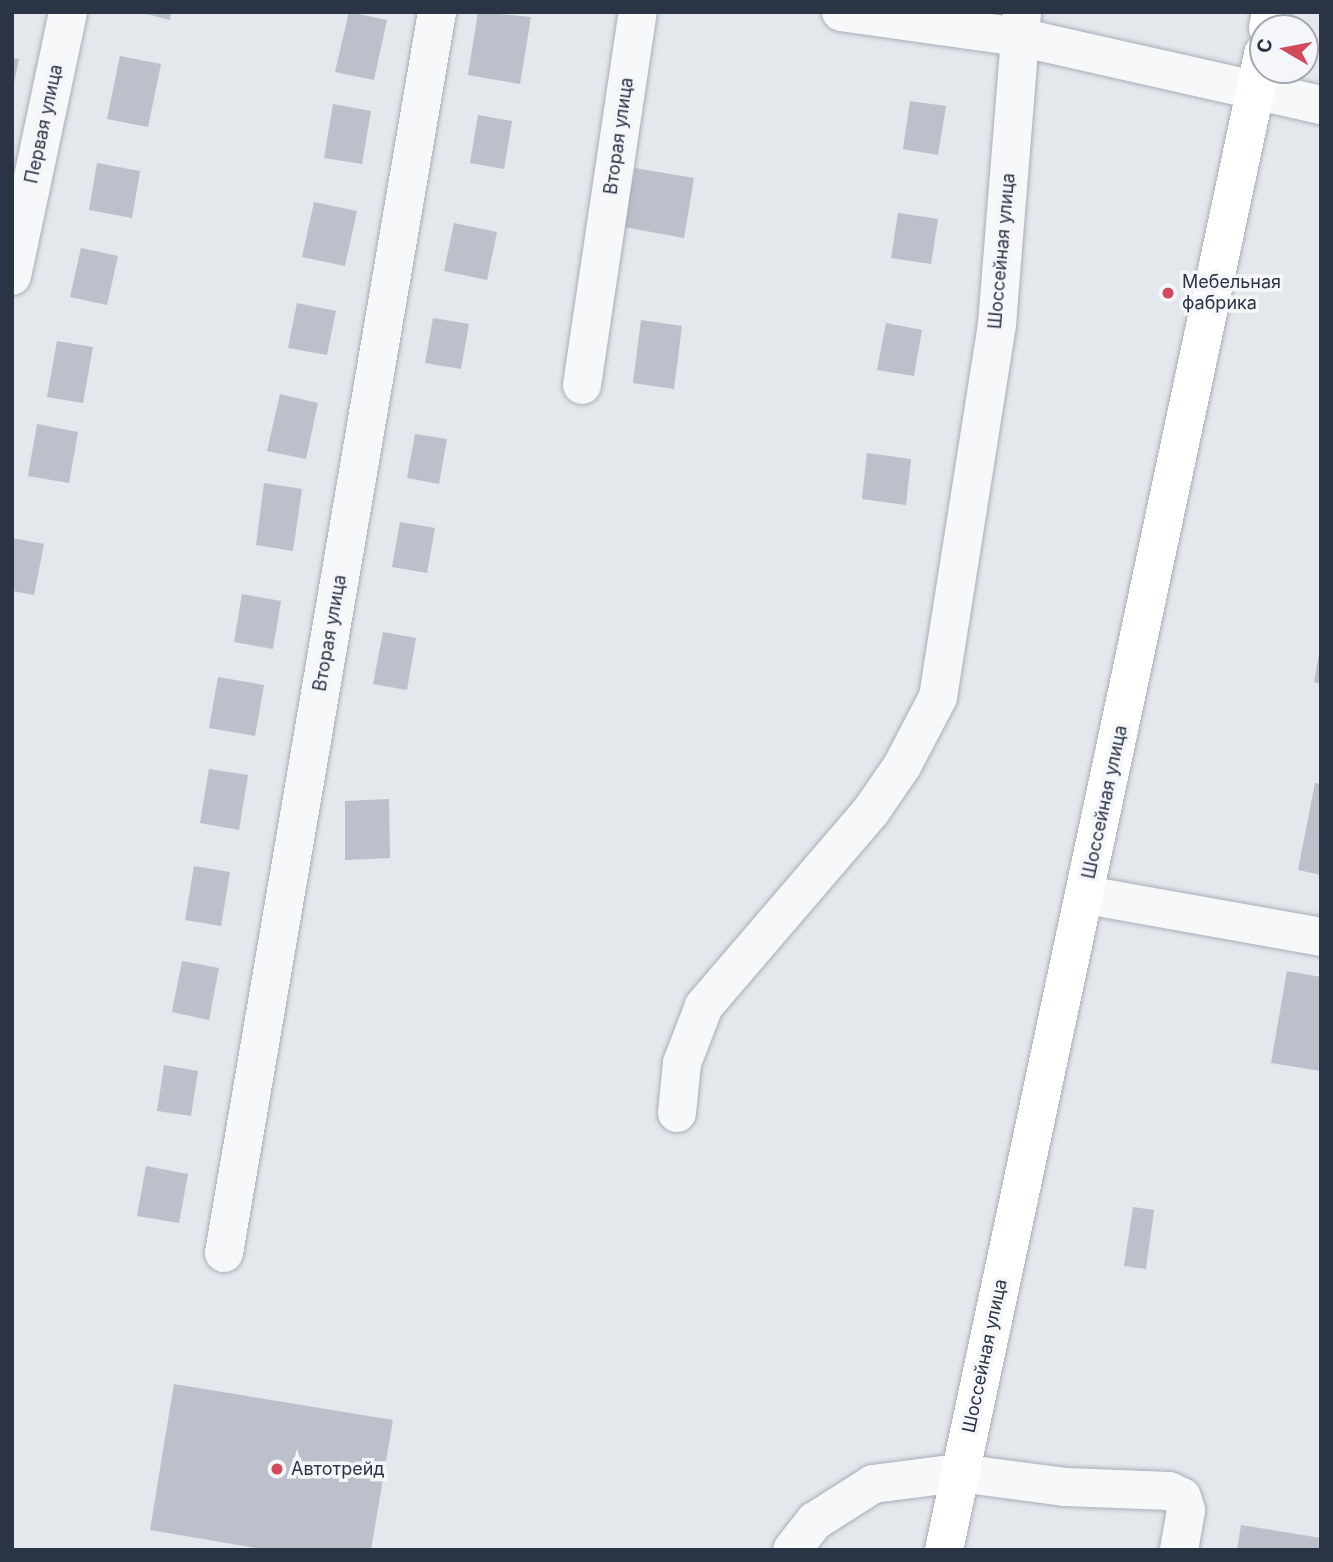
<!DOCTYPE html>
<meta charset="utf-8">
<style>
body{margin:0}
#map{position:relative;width:1333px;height:1562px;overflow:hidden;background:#e4e7ec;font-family:Inter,sans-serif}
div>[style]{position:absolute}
.building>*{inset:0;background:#bbc0ca}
.roads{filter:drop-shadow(0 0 2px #a9aeb7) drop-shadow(0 0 2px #a9aeb7)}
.minor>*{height:38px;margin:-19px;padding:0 19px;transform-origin:19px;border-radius:19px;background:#f7f8fa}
.major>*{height:38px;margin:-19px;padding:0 19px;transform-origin:19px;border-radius:19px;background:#fff}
.dots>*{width:19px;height:19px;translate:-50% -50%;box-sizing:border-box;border:4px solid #f4f6f9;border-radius:50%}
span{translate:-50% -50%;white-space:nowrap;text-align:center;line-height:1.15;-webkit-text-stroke:7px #f4f6f9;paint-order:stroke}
.street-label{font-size:18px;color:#2b3445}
.poi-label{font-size:18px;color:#2b3445}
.left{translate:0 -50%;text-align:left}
.frame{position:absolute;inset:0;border:14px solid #2b3445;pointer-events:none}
.north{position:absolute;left:1249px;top:14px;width:70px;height:70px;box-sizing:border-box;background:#f4f6f9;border:2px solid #a4a8b1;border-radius:50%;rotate:280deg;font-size:19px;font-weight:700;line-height:28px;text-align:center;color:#2b3445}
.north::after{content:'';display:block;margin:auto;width:24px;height:32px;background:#d1495b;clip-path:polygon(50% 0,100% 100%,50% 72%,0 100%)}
</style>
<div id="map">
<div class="building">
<div style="clip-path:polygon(139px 12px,171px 12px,170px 20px)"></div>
<div style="clip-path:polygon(349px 12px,387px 20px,374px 80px,335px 72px)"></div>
<div style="clip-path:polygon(478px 12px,531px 17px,520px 84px,468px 75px)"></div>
<div style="clip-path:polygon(120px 56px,161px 64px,148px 127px,107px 119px)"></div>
<div style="clip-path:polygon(12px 58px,19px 59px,13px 88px,12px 88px)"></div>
<div style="clip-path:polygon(910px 101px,946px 106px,938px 155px,903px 149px)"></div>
<div style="clip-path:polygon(333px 104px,371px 111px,362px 164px,324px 158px)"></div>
<div style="clip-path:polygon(478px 115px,512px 121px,504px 169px,470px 163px)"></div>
<div style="clip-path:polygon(97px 163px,140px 171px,132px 218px,89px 210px)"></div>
<div style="clip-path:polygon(635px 168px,694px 178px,684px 238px,624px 227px)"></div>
<div style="clip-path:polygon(314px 202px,357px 211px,345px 266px,302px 257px)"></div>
<div style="clip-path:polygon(898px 213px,938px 219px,931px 264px,891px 258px)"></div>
<div style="clip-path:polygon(454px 223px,497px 232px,487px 280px,444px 271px)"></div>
<div style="clip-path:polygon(81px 248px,118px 256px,107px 305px,70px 297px)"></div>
<div style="clip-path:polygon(297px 303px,336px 311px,327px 355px,288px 348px)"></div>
<div style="clip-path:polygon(433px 318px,469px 324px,461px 369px,425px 363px)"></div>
<div style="clip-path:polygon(641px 320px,682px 326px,674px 389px,633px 383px)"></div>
<div style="clip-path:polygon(886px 323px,922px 330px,914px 376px,877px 370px)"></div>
<div style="clip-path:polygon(57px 341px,93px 347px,83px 403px,47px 397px)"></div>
<div style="clip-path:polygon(280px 394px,318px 403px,306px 459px,267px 451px)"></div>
<div style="clip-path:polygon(37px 424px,78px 432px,69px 483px,28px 476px)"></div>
<div style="clip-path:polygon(415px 434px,447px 439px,439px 484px,407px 478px)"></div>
<div style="clip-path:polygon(867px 453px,911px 459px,906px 505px,862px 499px)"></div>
<div style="clip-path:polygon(264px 483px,302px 489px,293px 551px,256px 545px)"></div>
<div style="clip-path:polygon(400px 522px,435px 528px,427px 573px,392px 567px)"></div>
<div style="clip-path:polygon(12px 538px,44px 544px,34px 595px,12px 591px)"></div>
<div style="clip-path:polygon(242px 594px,281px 601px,273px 649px,234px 642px)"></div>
<div style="clip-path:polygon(383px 632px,416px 638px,407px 690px,373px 684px)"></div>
<div style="clip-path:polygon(1319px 654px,1321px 654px,1321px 684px,1314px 682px)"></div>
<div style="clip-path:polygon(218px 677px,264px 685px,255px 736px,209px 728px)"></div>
<div style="clip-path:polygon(209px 769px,248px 775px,239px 830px,200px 823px)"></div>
<div style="clip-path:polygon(1315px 783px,1321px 784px,1321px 875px,1298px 870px)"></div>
<div style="clip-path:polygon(389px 799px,390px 858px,345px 860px,345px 801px)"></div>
<div style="clip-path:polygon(194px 866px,230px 872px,221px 926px,185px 920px)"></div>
<div style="clip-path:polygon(182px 961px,219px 968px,209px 1020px,172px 1012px)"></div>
<div style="clip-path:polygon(1287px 971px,1321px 977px,1321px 1071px,1271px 1063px)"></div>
<div style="clip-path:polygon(164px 1065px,198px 1071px,191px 1116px,157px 1111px)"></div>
<div style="clip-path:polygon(146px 1166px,188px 1174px,179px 1223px,137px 1216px)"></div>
<div style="clip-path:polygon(1133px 1207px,1154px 1210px,1146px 1269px,1124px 1266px)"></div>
<div style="clip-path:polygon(174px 1384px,393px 1420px,371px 1550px,267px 1550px,150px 1530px)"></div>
<div style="clip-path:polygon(1241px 1525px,1321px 1538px,1321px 1550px,1237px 1550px)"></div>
</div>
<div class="roads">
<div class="minor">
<div style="left:841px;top:12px;width:180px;rotate:8deg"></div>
<div style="left:1019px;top:37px;width:310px;rotate:12.7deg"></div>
<div style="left:12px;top:276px;width:270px;rotate:-78deg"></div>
<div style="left:582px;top:385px;width:377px;rotate:-81.5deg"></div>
<div style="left:1086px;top:895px;width:239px;rotate:10.1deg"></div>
<div style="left:677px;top:1113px;width:50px;rotate:-84.3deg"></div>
<div style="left:682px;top:1063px;width:61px;rotate:-68.9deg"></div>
<div style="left:704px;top:1006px;width:257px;rotate:-49.4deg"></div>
<div style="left:871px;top:811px;width:55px;rotate:-55.4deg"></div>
<div style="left:902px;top:766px;width:78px;rotate:-62.4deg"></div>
<div style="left:938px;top:697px;width:378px;rotate:-81deg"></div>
<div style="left:997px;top:324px;width:313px;rotate:-85.4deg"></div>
<div style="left:224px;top:1253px;width:1259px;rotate:-80.26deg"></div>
<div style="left:792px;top:1550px;width:37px;rotate:-52deg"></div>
<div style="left:815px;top:1521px;width:69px;rotate:-32.5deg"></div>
<div style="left:873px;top:1484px;width:87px;rotate:-7.3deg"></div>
<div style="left:959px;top:1473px;width:108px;rotate:7.5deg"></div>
<div style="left:1066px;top:1487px;width:103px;rotate:2.2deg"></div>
<div style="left:1169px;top:1491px;width:14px;rotate:25deg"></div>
<div style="left:1182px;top:1497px;width:14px;rotate:73deg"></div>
<div style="left:1186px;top:1510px;width:41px;rotate:99.9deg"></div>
</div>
<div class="major">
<div style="left:1268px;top:28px;width:16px;rotate:-79deg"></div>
<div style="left:944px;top:1550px;width:1530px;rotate:-77.96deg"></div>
</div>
</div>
<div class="dots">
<div style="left:1168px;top:293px;background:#d1495b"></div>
<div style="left:277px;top:1469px;background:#d1495b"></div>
</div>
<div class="street-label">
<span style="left:44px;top:124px;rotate:-78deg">Первая улица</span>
<span style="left:619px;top:136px;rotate:-82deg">Вторая улица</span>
<span style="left:1002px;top:251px;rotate:-85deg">Шоссейная улица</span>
<span style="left:330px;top:633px;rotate:-80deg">Вторая улица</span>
<span style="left:1105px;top:802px;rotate:-78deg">Шоссейная улица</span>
<span style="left:985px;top:1356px;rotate:-78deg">Шоссейная улица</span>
</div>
<div class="poi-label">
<span class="left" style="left:1182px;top:293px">Мебельная<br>фабрика</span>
<span class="left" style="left:291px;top:1469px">Автотрейд</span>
</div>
<div class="frame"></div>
<div class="north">С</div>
</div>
